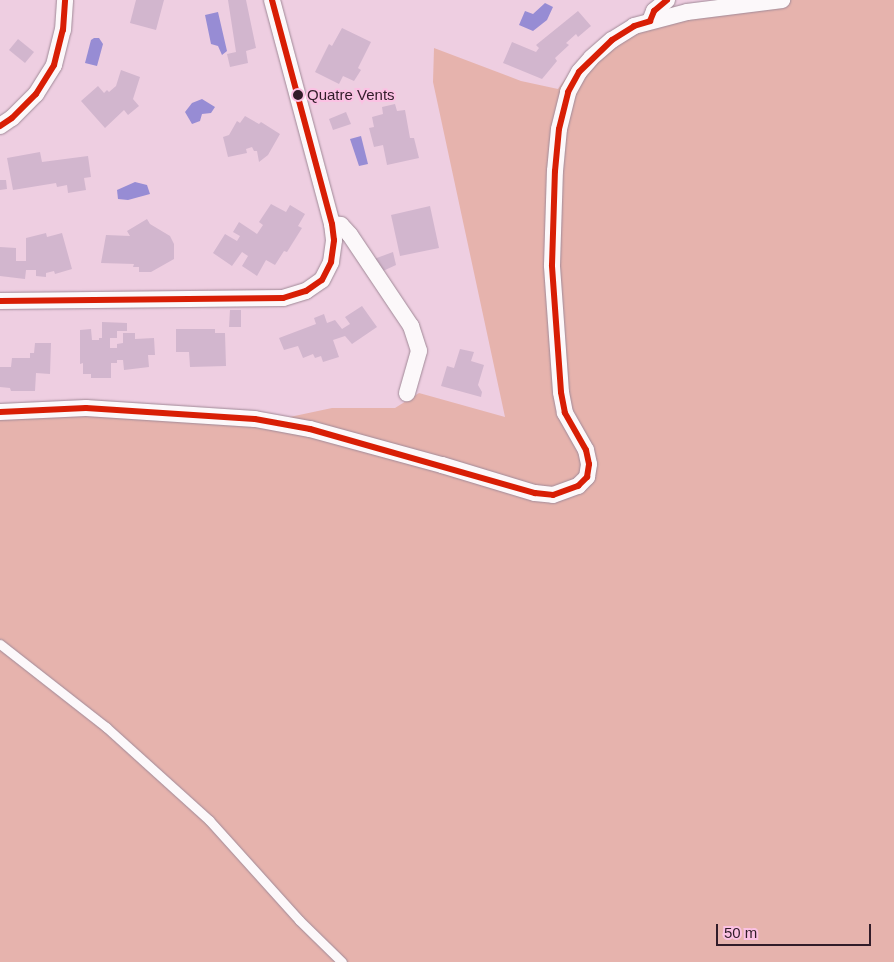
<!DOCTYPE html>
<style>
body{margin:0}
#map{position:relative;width:894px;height:962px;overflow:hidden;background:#eecee1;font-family:Helvetica,sans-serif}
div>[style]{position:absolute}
.green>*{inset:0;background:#e6b3ad}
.water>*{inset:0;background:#978cd4}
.building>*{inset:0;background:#d2b6ce}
.roads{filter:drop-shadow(0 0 1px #a08997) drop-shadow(0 0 1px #a08997)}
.lane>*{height:9px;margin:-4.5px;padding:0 4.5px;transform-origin:4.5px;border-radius:4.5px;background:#fcf8fa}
.street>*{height:16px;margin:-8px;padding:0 8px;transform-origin:8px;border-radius:8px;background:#fcf8fa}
.bus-1>*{height:6px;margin:-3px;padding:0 3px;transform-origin:3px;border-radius:3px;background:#d81e05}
.dots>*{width:14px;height:14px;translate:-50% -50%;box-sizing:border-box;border:2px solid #fbc1e3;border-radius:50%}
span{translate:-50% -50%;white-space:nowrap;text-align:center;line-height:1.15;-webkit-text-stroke:4px #fbc1e3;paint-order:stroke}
.bus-label{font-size:15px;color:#311c29}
.left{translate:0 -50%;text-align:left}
.scale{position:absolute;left:716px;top:924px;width:155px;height:22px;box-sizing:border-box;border:2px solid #311c29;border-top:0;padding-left:6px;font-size:15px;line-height:18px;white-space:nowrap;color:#311c29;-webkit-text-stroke:4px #fbc1e3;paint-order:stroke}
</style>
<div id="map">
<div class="green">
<div style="clip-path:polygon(723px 0,894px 0,894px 962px,0 962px,0 408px,285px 418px,332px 408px,395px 408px,419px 393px,505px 417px,433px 82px,434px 48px,521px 81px,558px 89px,579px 60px,614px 30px)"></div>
</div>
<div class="water">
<div style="clip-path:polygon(545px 3px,553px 7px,547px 20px,533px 31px,519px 25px,525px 11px,533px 14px)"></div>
<div style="clip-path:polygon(218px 12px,227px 51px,222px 55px,218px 46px,211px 44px,205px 15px)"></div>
<div style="clip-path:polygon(94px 38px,99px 38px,103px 44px,97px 66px,85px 63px,91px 40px)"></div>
<div style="clip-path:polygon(202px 99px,215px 107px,211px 113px,202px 114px,200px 121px,192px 124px,185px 112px,192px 103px)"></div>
<div style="clip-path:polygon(361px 136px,368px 164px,359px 166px,350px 139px)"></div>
<div style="clip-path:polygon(135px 182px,147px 185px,150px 194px,128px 200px,118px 199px,117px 190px)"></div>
</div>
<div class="building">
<div style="clip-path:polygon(136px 0,164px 0,156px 30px,130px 23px)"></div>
<div style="clip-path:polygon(228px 0,246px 0,256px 48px,246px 51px,248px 63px,230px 67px,227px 54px,236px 52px)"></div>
<div style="clip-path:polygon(578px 11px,591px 26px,578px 37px,576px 34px,566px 43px,569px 45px,555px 58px,557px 61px,542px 79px,503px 63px,512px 42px,536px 52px,539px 48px,536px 45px)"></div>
<div style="clip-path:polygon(342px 28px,371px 42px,358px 68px,361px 70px,354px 81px,343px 76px,339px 84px,315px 72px,329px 44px,332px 46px)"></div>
<div style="clip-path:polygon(18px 39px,34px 52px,25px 63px,9px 50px)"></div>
<div style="clip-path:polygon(121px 70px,140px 77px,133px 99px,139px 106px,128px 115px,124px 110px,105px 128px,81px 101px,98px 86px,104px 93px,107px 90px,109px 92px,116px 86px)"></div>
<div style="clip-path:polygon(395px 104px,397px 111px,405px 110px,410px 138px,414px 138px,419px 158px,387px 165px,383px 145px,374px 147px,369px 128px,374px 127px,372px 117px,383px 114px,382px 107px)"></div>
<div style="clip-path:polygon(346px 112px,351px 124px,333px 130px,329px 119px)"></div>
<div style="clip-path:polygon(245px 116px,259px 124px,261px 122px,280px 134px,268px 155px,259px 162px,257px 151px,254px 151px,252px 147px,246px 149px,247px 153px,228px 157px,223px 137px,229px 135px,237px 121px,240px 123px)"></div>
<div style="clip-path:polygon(40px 152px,42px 162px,88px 156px,91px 177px,84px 178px,86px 190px,68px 193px,67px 185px,57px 187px,56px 183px,13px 190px,7px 158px)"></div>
<div style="clip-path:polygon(0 180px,6px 180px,7px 189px,0 190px)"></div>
<div style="clip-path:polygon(271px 204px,286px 212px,290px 205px,305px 214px,298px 226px,302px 228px,287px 252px,284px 251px,275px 265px,266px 260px,257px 276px,242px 266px,248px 256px,242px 252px,232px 266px,213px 253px,225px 234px,237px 241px,240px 236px,233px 232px,239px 222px,257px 234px,263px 225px,259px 222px)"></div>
<div style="clip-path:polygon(430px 206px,439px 248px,400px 256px,391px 215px)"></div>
<div style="clip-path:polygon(147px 219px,150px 224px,170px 236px,174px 244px,174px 259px,151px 272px,139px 272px,139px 267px,133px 267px,134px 264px,101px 263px,106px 235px,130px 236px,127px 231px)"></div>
<div style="clip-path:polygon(46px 233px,47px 237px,62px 233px,72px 269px,55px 274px,54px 271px,46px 273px,46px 277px,36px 276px,36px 270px,26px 270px,25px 279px,0 276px,0 247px,16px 248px,16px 261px,26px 261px,26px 238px)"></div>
<div style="clip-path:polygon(393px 252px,396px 265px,383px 271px,374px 259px)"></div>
<div style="clip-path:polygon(362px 306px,377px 327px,352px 344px,345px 336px,333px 340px,339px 357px,323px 362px,321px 356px,315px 358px,313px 354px,303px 358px,298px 346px,284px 350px,279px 338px,316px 324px,314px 318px,324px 314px,327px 323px,335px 320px,342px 329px,350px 324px,345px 317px)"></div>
<div style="clip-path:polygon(230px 310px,241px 310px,241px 327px,229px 327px)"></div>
<div style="clip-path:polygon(102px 322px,127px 323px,127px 331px,117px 331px,117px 338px,110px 338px,110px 348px,117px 348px,117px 344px,123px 343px,123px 333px,135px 333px,135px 339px,154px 338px,155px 355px,148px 355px,149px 367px,124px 370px,123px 360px,117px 360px,117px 363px,111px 363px,111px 378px,91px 378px,91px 374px,83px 374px,83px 363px,80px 364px,80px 330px,91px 329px,92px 340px,99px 340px,99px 338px,102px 338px)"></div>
<div style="clip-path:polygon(176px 329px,215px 329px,215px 333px,225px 333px,226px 366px,190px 367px,189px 352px,176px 352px)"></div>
<div style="clip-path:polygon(35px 343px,51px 343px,50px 374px,36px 373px,35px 391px,11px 391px,10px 388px,0 387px,0 367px,11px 367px,12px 358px,30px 358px,30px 353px,34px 353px)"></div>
<div style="clip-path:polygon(460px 349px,474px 352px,471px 361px,484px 365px,478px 385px,482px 392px,481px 397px,441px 386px,447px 366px,454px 368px)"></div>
</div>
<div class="roads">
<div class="lane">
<div style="left:0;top:644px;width:135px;rotate:38.1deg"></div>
<div style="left:106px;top:727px;width:139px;rotate:42.1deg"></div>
<div style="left:209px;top:820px;width:135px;rotate:48deg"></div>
<div style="left:299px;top:920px;width:60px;rotate:44.3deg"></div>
</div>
<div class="street">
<div style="left:650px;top:21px;width:11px;rotate:-68deg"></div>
<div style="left:654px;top:11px;width:17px;rotate:-40deg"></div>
<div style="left:0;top:126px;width:14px;rotate:-34deg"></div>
<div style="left:12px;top:118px;width:34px;rotate:-45deg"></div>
<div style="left:36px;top:94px;width:34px;rotate:-58deg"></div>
<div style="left:54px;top:65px;width:36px;rotate:-76deg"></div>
<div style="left:63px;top:30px;width:30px;rotate:-86deg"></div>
<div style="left:332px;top:224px;width:9px;rotate:6deg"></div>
<div style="left:341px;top:225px;width:13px;rotate:48deg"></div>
<div style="left:350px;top:235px;width:110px;rotate:56.2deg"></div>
<div style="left:411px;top:326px;width:26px;rotate:72deg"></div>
<div style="left:419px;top:351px;width:44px;rotate:105.9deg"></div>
<div style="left:0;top:301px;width:283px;rotate:-0.6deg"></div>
<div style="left:283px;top:298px;width:24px;rotate:-17deg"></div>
<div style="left:306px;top:291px;width:19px;rotate:-35deg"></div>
<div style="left:322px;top:280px;width:20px;rotate:-63deg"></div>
<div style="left:331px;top:262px;width:22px;rotate:-82deg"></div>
<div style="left:334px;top:240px;width:16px;rotate:-97deg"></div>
<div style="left:332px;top:224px;width:232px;rotate:-105deg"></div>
<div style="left:0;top:412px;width:86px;rotate:-2.7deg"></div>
<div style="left:86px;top:408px;width:169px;rotate:3.7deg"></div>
<div style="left:255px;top:419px;width:56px;rotate:10.3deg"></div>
<div style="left:310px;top:429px;width:137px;rotate:15.3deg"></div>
<div style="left:442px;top:465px;width:97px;rotate:16.8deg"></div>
<div style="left:535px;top:493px;width:18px;rotate:6deg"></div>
<div style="left:553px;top:495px;width:27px;rotate:-20deg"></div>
<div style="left:578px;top:486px;width:13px;rotate:-45deg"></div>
<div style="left:587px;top:477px;width:13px;rotate:-81deg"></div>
<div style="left:589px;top:464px;width:14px;rotate:-102deg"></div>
<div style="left:586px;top:450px;width:43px;rotate:-119.6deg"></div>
<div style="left:565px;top:413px;width:21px;rotate:-101deg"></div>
<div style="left:561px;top:392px;width:127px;rotate:-94.1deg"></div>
<div style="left:552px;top:265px;width:94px;rotate:-88.2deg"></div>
<div style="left:555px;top:171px;width:42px;rotate:-84.6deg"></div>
<div style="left:559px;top:129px;width:38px;rotate:-76deg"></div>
<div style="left:568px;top:92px;width:23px;rotate:-61deg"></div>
<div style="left:579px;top:72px;width:18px;rotate:-49deg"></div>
<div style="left:591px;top:58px;width:28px;rotate:-41deg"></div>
<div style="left:612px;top:40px;width:26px;rotate:-32deg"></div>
<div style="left:634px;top:26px;width:55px;rotate:-14.8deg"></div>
<div style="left:687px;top:12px;width:96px;rotate:-7.2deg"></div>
</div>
</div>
<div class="bus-1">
<div style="left:0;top:126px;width:14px;rotate:-34deg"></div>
<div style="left:12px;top:118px;width:34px;rotate:-45deg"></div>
<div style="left:36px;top:94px;width:34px;rotate:-58deg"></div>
<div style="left:54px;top:65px;width:36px;rotate:-76deg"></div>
<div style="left:63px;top:30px;width:30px;rotate:-86deg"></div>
<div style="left:0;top:301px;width:283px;rotate:-0.6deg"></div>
<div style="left:283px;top:298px;width:24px;rotate:-17deg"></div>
<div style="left:306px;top:291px;width:19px;rotate:-35deg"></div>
<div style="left:322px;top:280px;width:20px;rotate:-63deg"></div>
<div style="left:331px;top:262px;width:22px;rotate:-82deg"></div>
<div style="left:334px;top:240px;width:16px;rotate:-97deg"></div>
<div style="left:332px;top:224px;width:232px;rotate:-105deg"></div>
<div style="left:0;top:412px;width:86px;rotate:-2.7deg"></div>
<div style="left:86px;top:408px;width:169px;rotate:3.7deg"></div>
<div style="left:255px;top:419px;width:56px;rotate:10.3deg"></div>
<div style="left:310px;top:429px;width:234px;rotate:15.9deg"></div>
<div style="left:535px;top:493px;width:18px;rotate:6deg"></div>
<div style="left:553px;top:495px;width:27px;rotate:-20deg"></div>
<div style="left:578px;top:486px;width:13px;rotate:-45deg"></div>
<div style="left:587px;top:477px;width:13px;rotate:-81deg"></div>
<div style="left:589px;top:464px;width:14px;rotate:-102deg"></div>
<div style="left:586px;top:450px;width:43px;rotate:-119.6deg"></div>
<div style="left:565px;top:413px;width:21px;rotate:-101deg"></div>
<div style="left:561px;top:392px;width:127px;rotate:-94.1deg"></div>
<div style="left:552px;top:265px;width:94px;rotate:-88.2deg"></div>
<div style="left:555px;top:171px;width:42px;rotate:-84.6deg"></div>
<div style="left:559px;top:129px;width:38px;rotate:-76deg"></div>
<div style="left:568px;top:92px;width:23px;rotate:-61deg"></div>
<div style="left:579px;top:72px;width:46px;rotate:-44.1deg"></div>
<div style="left:612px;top:40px;width:26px;rotate:-32deg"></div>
<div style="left:634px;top:26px;width:17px;rotate:-17deg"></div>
<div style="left:650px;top:21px;width:11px;rotate:-68deg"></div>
<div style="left:654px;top:11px;width:17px;rotate:-40deg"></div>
</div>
<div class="dots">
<div style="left:298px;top:95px;background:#311c29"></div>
</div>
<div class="bus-label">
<span class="left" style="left:307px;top:95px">Quatre Vents</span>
</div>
<div class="scale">50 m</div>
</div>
